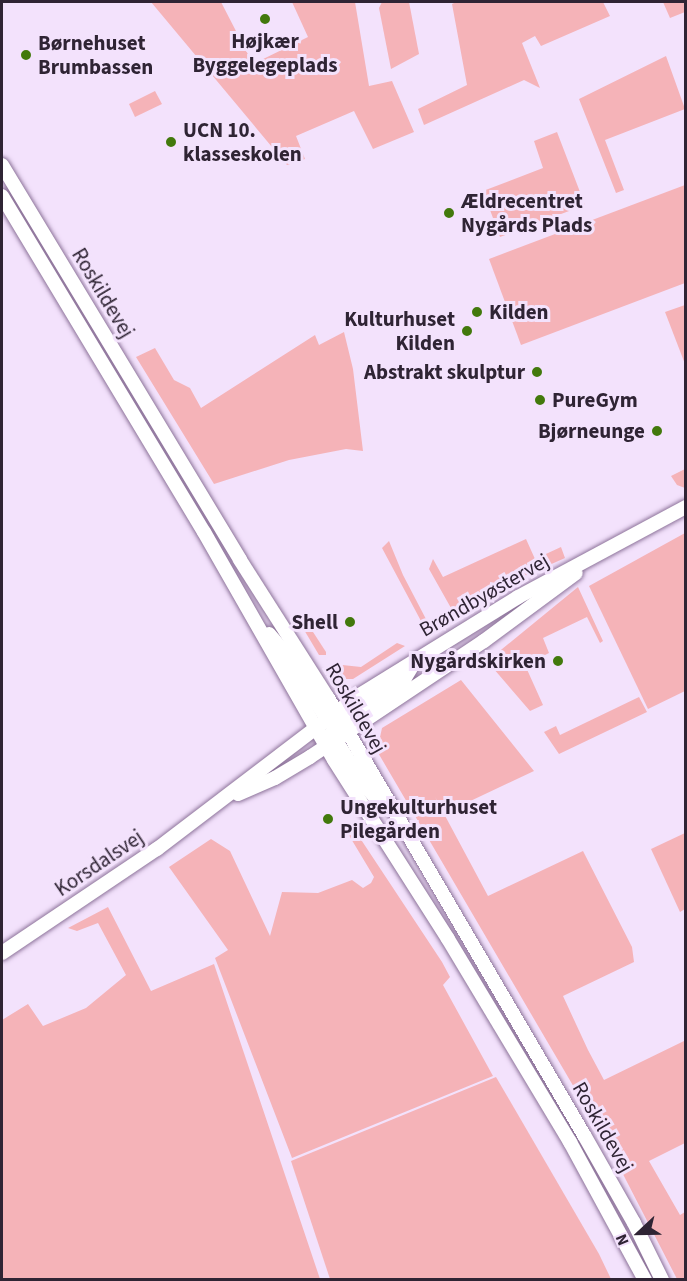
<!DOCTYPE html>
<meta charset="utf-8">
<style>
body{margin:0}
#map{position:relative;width:687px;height:1281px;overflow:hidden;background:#f3e2fc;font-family:"Source Sans 3",sans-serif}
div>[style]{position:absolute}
.green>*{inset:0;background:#f5b3b8}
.roads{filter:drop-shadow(0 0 2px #8d739a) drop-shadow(0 0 2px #8d739a)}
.secondary>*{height:14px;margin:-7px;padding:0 7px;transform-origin:7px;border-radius:7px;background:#fff}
.dots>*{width:16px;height:16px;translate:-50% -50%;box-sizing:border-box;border:3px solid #f3e2fc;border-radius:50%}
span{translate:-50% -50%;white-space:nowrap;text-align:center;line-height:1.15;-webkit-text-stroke:6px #f3e2fc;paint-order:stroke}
.poi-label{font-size:21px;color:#2f2434;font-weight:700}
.left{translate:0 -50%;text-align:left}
.right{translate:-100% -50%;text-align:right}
.street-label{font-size:21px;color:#2f2434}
.frame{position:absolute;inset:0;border:3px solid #2f2434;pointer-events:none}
.north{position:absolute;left:609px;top:1203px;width:60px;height:60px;-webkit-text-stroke:4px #f3e2fc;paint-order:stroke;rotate:248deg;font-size:16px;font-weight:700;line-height:24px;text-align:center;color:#2f2434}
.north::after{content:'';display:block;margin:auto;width:21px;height:27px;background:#2f2434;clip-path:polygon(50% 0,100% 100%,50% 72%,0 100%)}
</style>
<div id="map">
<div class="green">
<div style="clip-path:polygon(151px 2px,221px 2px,253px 64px,308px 37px,292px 2px,355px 2px,369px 86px,392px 81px,414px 132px,373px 149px,354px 111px,296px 136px,305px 159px,287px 165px)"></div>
<div style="clip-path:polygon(382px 2px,409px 2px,419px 54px,391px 69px,379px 8px)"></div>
<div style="clip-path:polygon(456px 2px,603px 2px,610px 16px,541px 46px,535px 36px,522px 43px,540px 88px,524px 80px,424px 125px,418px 109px,467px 85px,452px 4px)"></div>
<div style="clip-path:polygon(663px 2px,685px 2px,685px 12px,670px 18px)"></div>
<div style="clip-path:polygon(666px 56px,685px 109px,605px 140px,624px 190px,616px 193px,579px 99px)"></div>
<div style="clip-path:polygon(155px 91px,162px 104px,135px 117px,129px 104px)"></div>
<div style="clip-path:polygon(557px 132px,585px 205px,500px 237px,483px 191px,543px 168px,534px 141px)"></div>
<div style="clip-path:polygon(685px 185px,685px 283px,521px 345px,489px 259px)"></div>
<div style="clip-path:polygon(685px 305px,686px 305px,685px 364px,665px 312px)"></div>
<div style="clip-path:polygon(344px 332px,353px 369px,363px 451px,346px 449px,289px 460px,214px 484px,136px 357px,155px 348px,174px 380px,190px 388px,201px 408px,315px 335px,319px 345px)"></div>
<div style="clip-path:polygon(685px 469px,686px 488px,685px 488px,677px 485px,671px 476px)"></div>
<div style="clip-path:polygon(685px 533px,685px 691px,648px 709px,589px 586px)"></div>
<div style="clip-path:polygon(526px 539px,535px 559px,561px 547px,565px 558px,511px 582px,469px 608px,451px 608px,429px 569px,433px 559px,443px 577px)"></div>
<div style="clip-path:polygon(389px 541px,403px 575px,427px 621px,421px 621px,382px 548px)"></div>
<div style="clip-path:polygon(578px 587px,603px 641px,600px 643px,587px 617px,543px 638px,549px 653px,525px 665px,543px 705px,530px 711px,493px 668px,496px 654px)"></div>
<div style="clip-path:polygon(302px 615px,326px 652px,326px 655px,319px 655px,297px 618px)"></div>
<div style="clip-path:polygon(397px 643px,405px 646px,353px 679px,336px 679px,328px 668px,333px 664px,361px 667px)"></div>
<div style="clip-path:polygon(461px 680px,534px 771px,445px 813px,435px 797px,488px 896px,583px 851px,632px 947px,634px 962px,563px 996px,588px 1050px,604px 1080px,684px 1041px,685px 1044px,685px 1143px,649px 1161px,680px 1215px,685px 1212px,685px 1279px,677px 1279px,609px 1147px,377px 751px,382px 728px)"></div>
<div style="clip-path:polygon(639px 697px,647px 712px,559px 754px,544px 732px,556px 726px,560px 735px)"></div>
<div style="clip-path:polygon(345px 822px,354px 829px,442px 962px,450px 977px,443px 985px,493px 1076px,292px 1158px,215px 958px,228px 950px,169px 867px,211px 839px,230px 851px,270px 936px,282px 892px,318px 893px,352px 880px,363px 888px,371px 883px,374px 877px,350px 837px)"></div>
<div style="clip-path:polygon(685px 833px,685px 909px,680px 912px,651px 849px)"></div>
<div style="clip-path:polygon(108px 907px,151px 991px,214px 964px,320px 1279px,2px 1279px,2px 1020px,28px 1004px,43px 1026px,86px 1008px,126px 975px,98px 923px,77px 931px,68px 928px)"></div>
<div style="clip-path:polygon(496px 1077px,599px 1254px,611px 1279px,330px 1279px,291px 1161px)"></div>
</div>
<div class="roads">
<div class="secondary">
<div style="left:2px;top:165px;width:461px;rotate:58.9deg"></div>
<div style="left:240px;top:560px;width:164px;rotate:57.5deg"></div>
<div style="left:328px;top:698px;width:506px;rotate:59.64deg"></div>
<div style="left:584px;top:1135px;width:101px;rotate:60.4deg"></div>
<div style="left:634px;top:1223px;width:64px;rotate:63.8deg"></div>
<div style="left:2px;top:196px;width:392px;rotate:59deg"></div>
<div style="left:204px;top:532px;width:262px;rotate:60.3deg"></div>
<div style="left:334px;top:760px;width:212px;rotate:57.5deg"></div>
<div style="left:448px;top:939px;width:237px;rotate:59deg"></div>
<div style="left:570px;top:1142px;width:157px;rotate:61.5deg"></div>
<div style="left:269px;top:634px;width:23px;rotate:50deg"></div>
<div style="left:284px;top:652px;width:72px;rotate:57.4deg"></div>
<div style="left:323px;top:713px;width:16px;rotate:47deg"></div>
<div style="left:334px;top:728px;width:87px;rotate:-35.2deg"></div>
<div style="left:405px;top:678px;width:17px;rotate:-59deg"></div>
<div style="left:331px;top:733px;width:66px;rotate:56.8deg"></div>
<div style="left:367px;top:788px;width:23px;rotate:49deg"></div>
<div style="left:238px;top:794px;width:40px;rotate:-23.4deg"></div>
<div style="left:275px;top:778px;width:41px;rotate:-31deg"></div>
<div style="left:310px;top:757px;width:209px;rotate:-33.7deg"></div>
<div style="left:484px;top:641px;width:114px;rotate:-36.5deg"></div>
<div style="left:2px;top:953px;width:187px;rotate:-33.9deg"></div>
<div style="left:157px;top:849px;width:253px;rotate:-37.3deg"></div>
<div style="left:358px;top:696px;width:188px;rotate:-31.7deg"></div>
<div style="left:518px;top:597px;width:191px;rotate:-28.2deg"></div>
</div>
</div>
<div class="dots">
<div style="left:265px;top:19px;background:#42790c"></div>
<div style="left:26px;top:55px;background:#42790c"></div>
<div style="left:171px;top:142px;background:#42790c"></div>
<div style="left:449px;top:213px;background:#42790c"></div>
<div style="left:477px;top:312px;background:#42790c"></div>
<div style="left:467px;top:331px;background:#42790c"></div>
<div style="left:537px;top:372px;background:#42790c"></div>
<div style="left:540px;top:400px;background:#42790c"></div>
<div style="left:657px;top:431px;background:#42790c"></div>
<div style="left:350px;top:622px;background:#42790c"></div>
<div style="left:558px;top:661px;background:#42790c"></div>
<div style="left:328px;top:819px;background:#42790c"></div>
</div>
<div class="poi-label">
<span style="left:265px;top:53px">Højkær<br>Byggelegeplads</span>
<span class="left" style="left:38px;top:55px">Børnehuset<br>Brumbassen</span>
<span class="left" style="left:183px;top:142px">UCN 10.<br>klasseskolen</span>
<span class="left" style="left:461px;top:213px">Ældrecentret<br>Nygårds Plads</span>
<span class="left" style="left:489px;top:312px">Kilden</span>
<span class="right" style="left:455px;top:331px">Kulturhuset<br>Kilden</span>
<span class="right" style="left:525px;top:372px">Abstrakt skulptur</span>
<span class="left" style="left:552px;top:400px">PureGym</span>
<span class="right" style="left:645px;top:431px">Bjørneunge</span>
<span class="right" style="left:338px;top:622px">Shell</span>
<span class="right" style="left:546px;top:661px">Nygårdskirken</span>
<span class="left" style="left:340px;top:819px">Ungekulturhuset<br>Pilegården</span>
</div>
<div class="street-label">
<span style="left:103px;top:293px;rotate:59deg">Roskildevej</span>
<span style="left:484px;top:595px;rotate:-30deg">Brøndbyøstervej</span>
<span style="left:356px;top:708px;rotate:60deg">Roskildevej</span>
<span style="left:99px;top:863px;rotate:-34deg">Korsdalsvej</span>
<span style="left:603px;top:1127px;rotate:60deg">Roskildevej</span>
</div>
<div class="frame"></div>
<div class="north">N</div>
</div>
